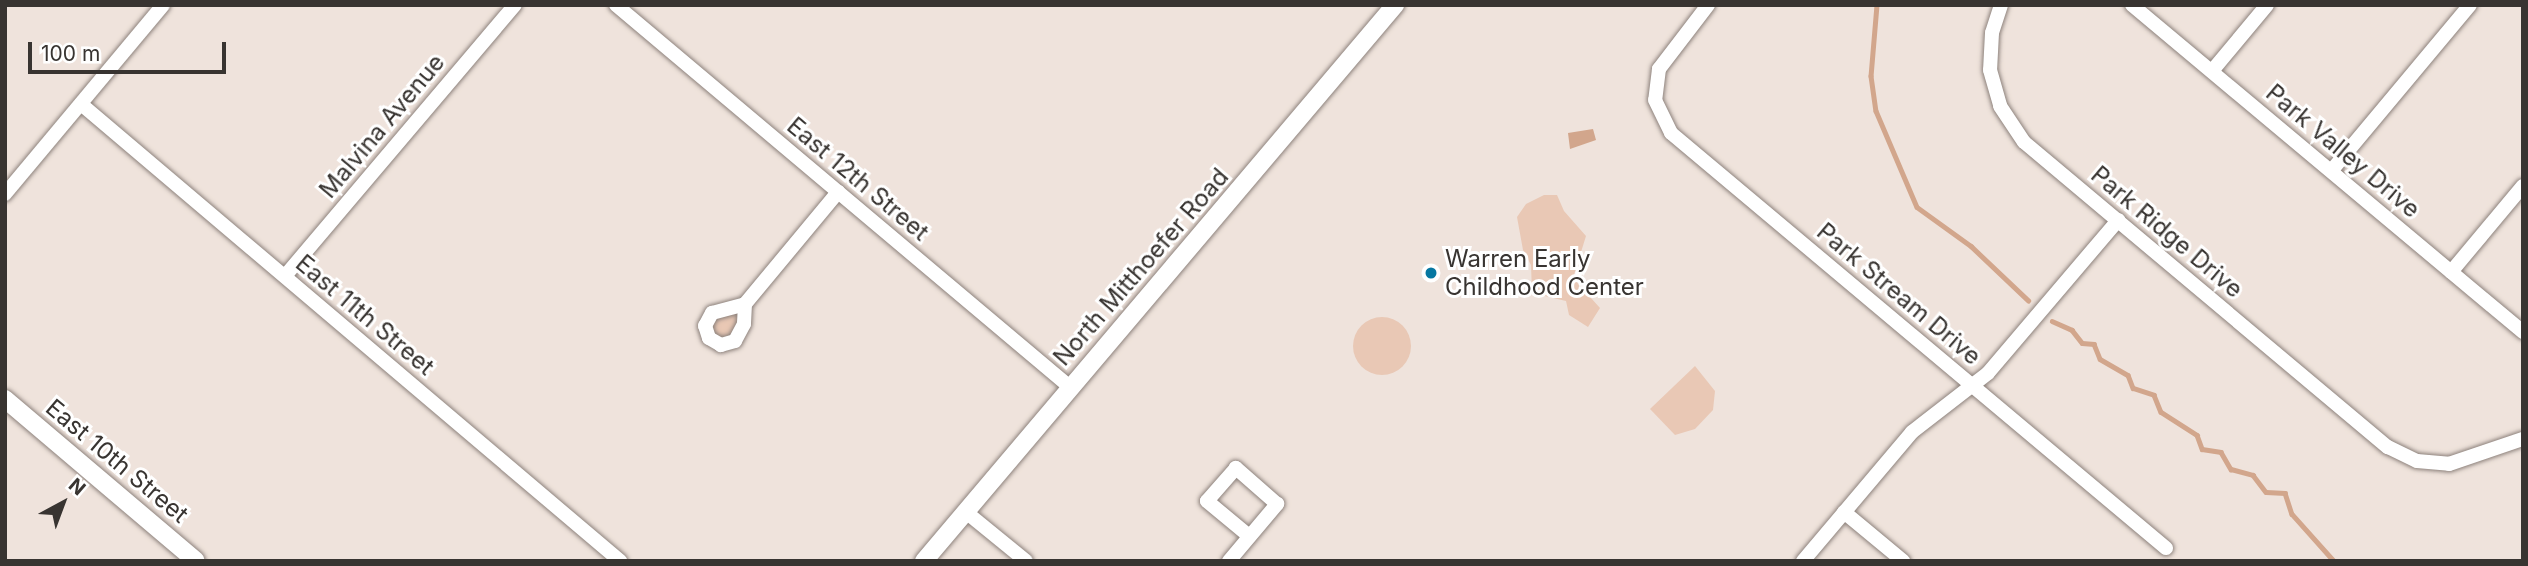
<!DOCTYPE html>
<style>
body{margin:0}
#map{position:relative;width:2528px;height:566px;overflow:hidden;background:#efe3dc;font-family:Inter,sans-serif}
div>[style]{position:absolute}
.green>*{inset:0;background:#e9c8b5}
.round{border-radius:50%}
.water>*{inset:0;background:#d2a68c}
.stream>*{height:4.5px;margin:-2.25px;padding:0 2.25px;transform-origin:2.25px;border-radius:2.25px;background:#d2a68c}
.roads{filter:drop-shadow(0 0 2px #8d827c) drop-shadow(0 0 2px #8d827c)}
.minor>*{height:14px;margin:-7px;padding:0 7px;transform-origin:7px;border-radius:7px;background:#fff}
.major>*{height:18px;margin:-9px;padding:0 9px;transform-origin:9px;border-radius:9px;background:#fff}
.dots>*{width:19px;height:19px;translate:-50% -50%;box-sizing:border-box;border:4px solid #fff;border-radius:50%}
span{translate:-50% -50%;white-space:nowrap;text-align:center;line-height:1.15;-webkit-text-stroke:6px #fff;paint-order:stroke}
.street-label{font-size:24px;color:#383431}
.poi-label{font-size:24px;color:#383431}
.left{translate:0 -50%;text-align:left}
.frame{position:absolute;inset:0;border:7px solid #383431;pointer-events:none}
.north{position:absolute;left:28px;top:468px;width:70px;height:70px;-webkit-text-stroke:5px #fff;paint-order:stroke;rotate:41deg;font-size:19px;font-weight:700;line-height:28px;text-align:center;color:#383431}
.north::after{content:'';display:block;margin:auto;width:24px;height:32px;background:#383431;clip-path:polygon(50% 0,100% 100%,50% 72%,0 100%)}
.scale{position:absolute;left:28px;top:42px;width:198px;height:32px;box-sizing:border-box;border:4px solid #383431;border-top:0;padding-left:9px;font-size:21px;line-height:24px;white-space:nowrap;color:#383431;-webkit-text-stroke:5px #fff;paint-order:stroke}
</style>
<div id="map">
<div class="green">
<div style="clip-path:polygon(1544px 195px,1557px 195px,1564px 211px,1586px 236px,1573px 278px,1600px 308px,1588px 327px,1569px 315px,1566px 301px,1532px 293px,1531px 265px,1523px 250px,1517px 217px,1526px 204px)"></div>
<div style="clip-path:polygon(741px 308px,734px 333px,721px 339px,713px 333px,711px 323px,716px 316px)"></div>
<div class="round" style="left:1353px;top:317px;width:58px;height:58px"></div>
<div style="clip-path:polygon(1695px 366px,1715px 391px,1713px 410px,1695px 429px,1675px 435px,1650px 409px)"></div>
</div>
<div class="water">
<div style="clip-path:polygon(1593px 129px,1596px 140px,1570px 149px,1568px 133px)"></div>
</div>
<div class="stream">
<div style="left:1877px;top:5px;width:71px;rotate:94.8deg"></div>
<div style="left:1871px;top:76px;width:35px;rotate:82deg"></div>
<div style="left:1876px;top:111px;width:104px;rotate:66.9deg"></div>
<div style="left:1917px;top:207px;width:67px;rotate:35.8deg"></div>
<div style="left:1971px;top:246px;width:79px;rotate:43.5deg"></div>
<div style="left:2052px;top:321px;width:22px;rotate:24deg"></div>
<div style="left:2072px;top:330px;width:16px;rotate:52deg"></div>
<div style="left:2082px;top:343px;width:12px;rotate:5deg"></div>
<div style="left:2094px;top:344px;width:16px;rotate:68deg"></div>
<div style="left:2100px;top:359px;width:32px;rotate:30deg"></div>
<div style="left:2128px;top:375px;width:14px;rotate:69deg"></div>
<div style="left:2133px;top:388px;width:22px;rotate:18deg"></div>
<div style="left:2154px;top:395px;width:18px;rotate:68deg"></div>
<div style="left:2161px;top:412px;width:43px;rotate:32.6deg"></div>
<div style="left:2197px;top:435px;width:15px;rotate:70deg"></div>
<div style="left:2202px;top:449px;width:19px;rotate:9deg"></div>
<div style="left:2221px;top:452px;width:20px;rotate:60deg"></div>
<div style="left:2231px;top:469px;width:23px;rotate:15deg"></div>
<div style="left:2253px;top:475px;width:21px;rotate:53deg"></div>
<div style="left:2266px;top:492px;width:19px;rotate:3deg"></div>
<div style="left:2285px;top:493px;width:22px;rotate:72deg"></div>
<div style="left:2292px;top:514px;width:63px;rotate:48.2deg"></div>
</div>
<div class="roads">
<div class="minor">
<div style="left:616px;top:5px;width:593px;rotate:40.08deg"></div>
<div style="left:1708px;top:5px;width:81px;rotate:127.4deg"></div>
<div style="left:1659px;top:69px;width:31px;rotate:97deg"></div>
<div style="left:1655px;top:100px;width:37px;rotate:64deg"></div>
<div style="left:1671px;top:133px;width:646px;rotate:39.98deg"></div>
<div style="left:2001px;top:5px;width:29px;rotate:108deg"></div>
<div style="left:1992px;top:33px;width:37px;rotate:93deg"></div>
<div style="left:1990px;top:70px;width:37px;rotate:74deg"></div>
<div style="left:2000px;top:106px;width:43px;rotate:56.3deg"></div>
<div style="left:2024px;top:142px;width:475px;rotate:40deg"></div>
<div style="left:2388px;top:447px;width:32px;rotate:26deg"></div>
<div style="left:2417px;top:461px;width:32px;rotate:5deg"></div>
<div style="left:2449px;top:464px;width:78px;rotate:-18.7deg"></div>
<div style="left:2132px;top:5px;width:510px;rotate:39.91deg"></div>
<div style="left:2212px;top:71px;width:86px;rotate:-50.2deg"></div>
<div style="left:81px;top:104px;width:707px;rotate:40.29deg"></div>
<div style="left:2332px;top:170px;width:215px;rotate:-50.1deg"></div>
<div style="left:5px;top:194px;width:246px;rotate:-50.1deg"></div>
<div style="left:2451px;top:272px;width:112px;rotate:-50.1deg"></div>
<div style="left:285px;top:276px;width:355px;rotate:-49.7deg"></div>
<div style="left:745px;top:304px;width:146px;rotate:-50.3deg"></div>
<div style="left:745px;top:304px;width:20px;rotate:93deg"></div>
<div style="left:744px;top:324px;width:19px;rotate:118deg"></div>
<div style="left:735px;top:341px;width:15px;rotate:164deg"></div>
<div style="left:721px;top:345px;width:14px;rotate:-150deg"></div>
<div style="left:709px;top:338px;width:13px;rotate:-108deg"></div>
<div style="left:705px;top:326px;width:15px;rotate:-62deg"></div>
<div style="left:712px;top:313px;width:34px;rotate:-15deg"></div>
<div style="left:966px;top:512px;width:77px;rotate:39.2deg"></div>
<div style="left:1844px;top:512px;width:77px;rotate:39.7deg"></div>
<div style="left:1229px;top:561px;width:75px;rotate:-49.9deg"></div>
<div style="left:1277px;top:504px;width:55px;rotate:-138.7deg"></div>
<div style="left:1236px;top:468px;width:44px;rotate:131.3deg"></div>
<div style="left:1207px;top:501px;width:55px;rotate:39.8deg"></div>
<div style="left:1803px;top:561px;width:169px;rotate:-49.8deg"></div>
<div style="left:1912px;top:432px;width:96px;rotate:-37.8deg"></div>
<div style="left:1988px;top:373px;width:201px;rotate:-49.6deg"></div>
</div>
<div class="major">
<div style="left:5px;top:399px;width:250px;rotate:40.3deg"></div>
<div style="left:924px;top:561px;width:729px;rotate:-49.73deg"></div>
</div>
</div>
<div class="dots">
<div style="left:1431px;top:273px;background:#0677a1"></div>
</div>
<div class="street-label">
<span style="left:382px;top:126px;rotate:-50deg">Malvina Avenue</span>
<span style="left:2343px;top:151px;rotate:40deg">Park Valley Drive</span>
<span style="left:858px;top:179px;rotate:40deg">East 12th Street</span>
<span style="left:2167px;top:232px;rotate:40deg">Park Ridge Drive</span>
<span style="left:1141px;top:267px;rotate:-49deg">North Mitthoefer Road</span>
<span style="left:1899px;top:294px;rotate:40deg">Park Stream Drive</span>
<span style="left:365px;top:315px;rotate:40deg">East 11th Street</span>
<span style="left:117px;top:461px;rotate:40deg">East 10th Street</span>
</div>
<div class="poi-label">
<span class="left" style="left:1445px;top:273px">Warren Early<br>Childhood Center</span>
</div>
<div class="frame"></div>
<div class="north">N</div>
<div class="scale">100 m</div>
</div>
